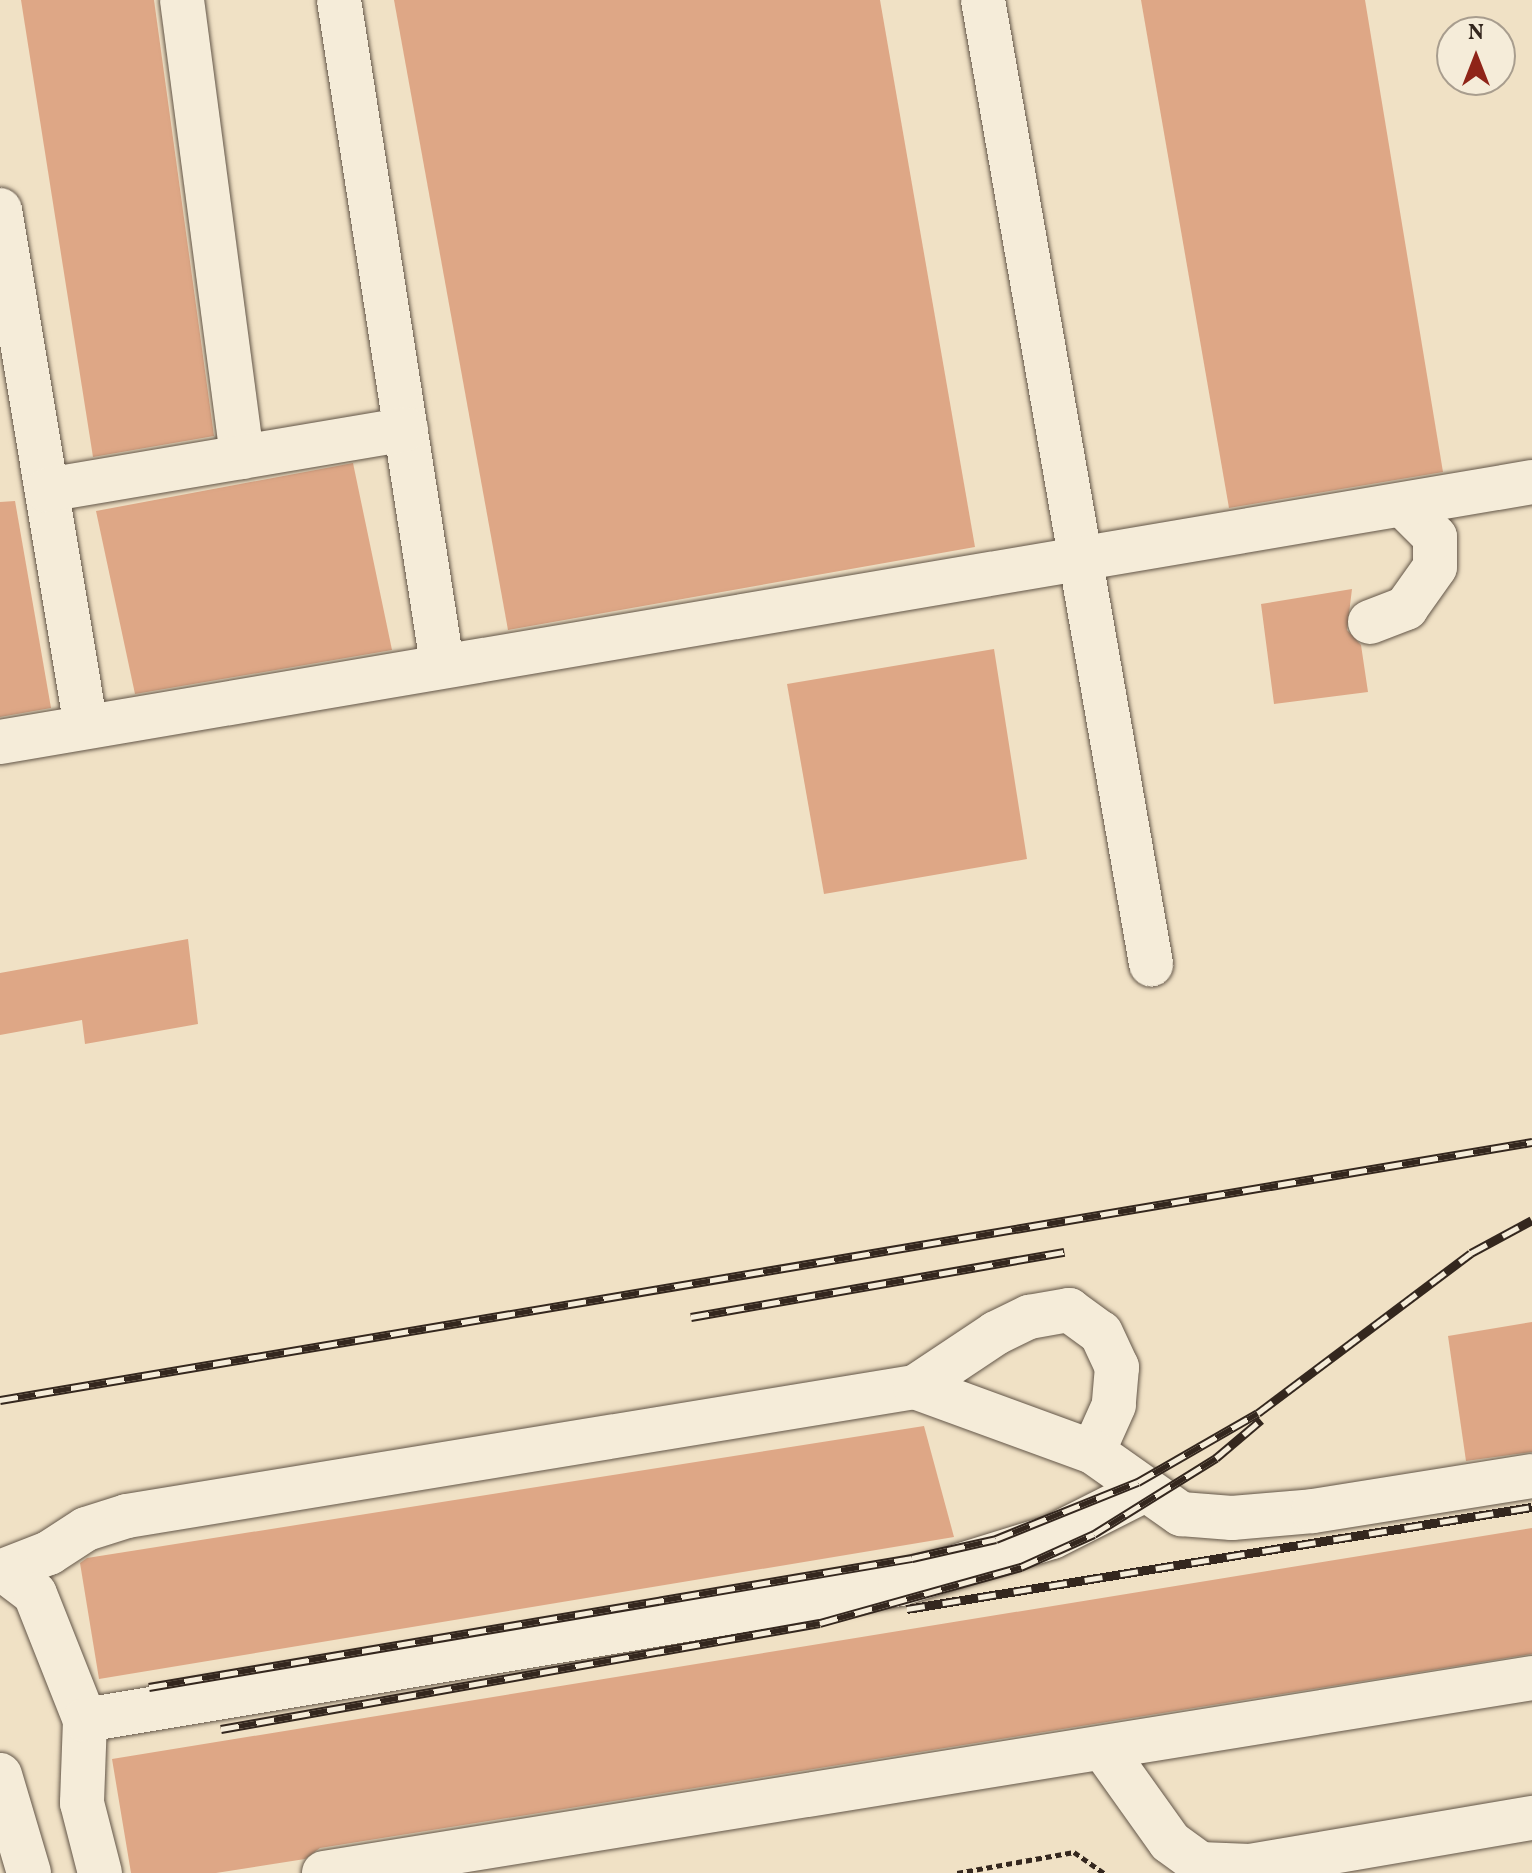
<!DOCTYPE html>
<style>
body{margin:0}
#map{position:relative;width:1532px;height:1873px;overflow:hidden;background:#f0e1c5;font-family:Vollkorn,serif}
div>[style]{position:absolute}
.building>*{inset:0;background:#dea786}
.path>*{height:5px;margin-top:-2.5px;transform-origin:0;background:repeating-linear-gradient(90deg,#34271e 0 6px,transparent 0 10px)}
.roads{filter:drop-shadow(0 0 2px #635648) drop-shadow(0 0 2px #635648)}
.minor>*{height:44px;margin:-22px;padding:0 22px;transform-origin:22px;border-radius:22px;background:#f5ecd9}
.rail>*{height:9px;margin-top:-4.5px;transform-origin:0;background:repeating-linear-gradient(90deg,#f5ecd9 0 18px,#34271e 0 36px);box-sizing:border-box;border-block:2px solid #34271e}
span{translate:-50% -50%;white-space:nowrap;text-align:center;line-height:1.15;-webkit-text-stroke:6px #f5ecd9;paint-order:stroke}
.north{position:absolute;left:1436px;top:16px;width:80px;height:80px;box-sizing:border-box;background:#f5ecd9;border:2px solid #a89d8e;border-radius:50%;rotate:0deg;font-size:22px;font-weight:700;line-height:32px;text-align:center;color:#34271e}
.north::after{content:'';display:block;margin:auto;width:28px;height:36px;background:#8f2418;clip-path:polygon(50% 0,100% 100%,50% 72%,0 100%)}
</style>
<div id="map">
<div class="building">
<div style="clip-path:polygon(21px 0,154px 0,214px 436px,93px 457px)"></div>
<div style="clip-path:polygon(394px 0,880px 0,975px 547px,508px 630px)"></div>
<div style="clip-path:polygon(1141px 0,1365px 0,1443px 472px,1229px 508px)"></div>
<div style="clip-path:polygon(353px 463px,392px 650px,135px 694px,96px 511px)"></div>
<div style="clip-path:polygon(15px 501px,51px 708px,0 717px,0 502px)"></div>
<div style="clip-path:polygon(1352px 589px,1347px 630px,1361px 645px,1368px 692px,1274px 704px,1261px 604px)"></div>
<div style="clip-path:polygon(994px 649px,1027px 859px,824px 894px,787px 684px)"></div>
<div style="clip-path:polygon(188px 939px,198px 1024px,85px 1044px,82px 1020px,0 1035px,0 973px)"></div>
<div style="clip-path:polygon(1532px 1322px,1532px 1452px,1466px 1461px,1448px 1336px)"></div>
<div style="clip-path:polygon(924px 1426px,954px 1537px,99px 1679px,80px 1563px,87px 1558px)"></div>
<div style="clip-path:polygon(1532px 1528px,1532px 1654px,320px 1848px,305px 1859px,216px 1873px,131px 1873px,112px 1759px)"></div>
</div>
<div class="path">
<div style="left:957px;top:1873px;width:119px;rotate:-10.2deg"></div>
<div style="left:1074px;top:1852px;width:37px;rotate:35deg"></div>
</div>
<div class="roads">
<div class="minor">
<div style="left:182px;top:0;width:461px;rotate:82.5deg"></div>
<div style="left:339px;top:0;width:672px;rotate:81.18deg"></div>
<div style="left:983px;top:0;width:979px;rotate:80.11deg"></div>
<div style="left:0;top:210px;width:524px;rotate:80.56deg"></div>
<div style="left:47px;top:490px;width:364px;rotate:-9.6deg"></div>
<div style="left:1370px;top:622px;width:39px;rotate:-21deg"></div>
<div style="left:1406px;top:608px;width:50px;rotate:-54.7deg"></div>
<div style="left:1435px;top:567px;width:30px;rotate:-90deg"></div>
<div style="left:1435px;top:537px;width:45px;rotate:-135deg"></div>
<div style="left:0;top:742px;width:1554px;rotate:-9.63deg"></div>
<div style="left:915px;top:1387px;width:97px;rotate:-33.7deg"></div>
<div style="left:996px;top:1333px;width:37px;rotate:-26deg"></div>
<div style="left:1029px;top:1317px;width:41px;rotate:-9.9deg"></div>
<div style="left:1069px;top:1310px;width:39px;rotate:36deg"></div>
<div style="left:1101px;top:1333px;width:38px;rotate:65deg"></div>
<div style="left:1117px;top:1367px;width:38px;rotate:95deg"></div>
<div style="left:1114px;top:1405px;width:51px;rotate:114.1deg"></div>
<div style="left:0;top:1572px;width:53px;rotate:-21.2deg"></div>
<div style="left:49px;top:1553px;width:44px;rotate:-33deg"></div>
<div style="left:86px;top:1529px;width:43px;rotate:-17.6deg"></div>
<div style="left:127px;top:1516px;width:798px;rotate:-9.3deg"></div>
<div style="left:915px;top:1387px;width:189px;rotate:20.1deg"></div>
<div style="left:1093px;top:1452px;width:108px;rotate:35.2deg"></div>
<div style="left:1181px;top:1514px;width:51px;rotate:4.5deg"></div>
<div style="left:1232px;top:1518px;width:81px;rotate:-4.9deg"></div>
<div style="left:1313px;top:1511px;width:222px;rotate:-9.1deg"></div>
<div style="left:6px;top:1572px;width:36px;rotate:37deg"></div>
<div style="left:35px;top:1594px;width:136px;rotate:68.4deg"></div>
<div style="left:85px;top:1720px;width:83px;rotate:92.1deg"></div>
<div style="left:82px;top:1803px;width:72px;rotate:75.6deg"></div>
<div style="left:85px;top:1720px;width:826px;rotate:-9.47deg"></div>
<div style="left:900px;top:1584px;width:159px;rotate:-17.2deg"></div>
<div style="left:1052px;top:1537px;width:104px;rotate:-26.8deg"></div>
<div style="left:1103px;top:1748px;width:115px;rotate:54.5deg"></div>
<div style="left:1170px;top:1842px;width:37px;rotate:36deg"></div>
<div style="left:1200px;top:1864px;width:50px;rotate:2.3deg"></div>
<div style="left:1250px;top:1866px;width:286px;rotate:-9.7deg"></div>
<div style="left:0;top:1775px;width:102px;rotate:73.5deg"></div>
<div style="left:324px;top:1873px;width:1224px;rotate:-9.17deg"></div>
</div>
</div>
<div class="rail">
<div style="left:691px;top:1317px;width:379px;rotate:-9.9deg"></div>
<div style="left:0;top:1400px;width:1554px;rotate:-9.56deg"></div>
<div style="left:907px;top:1609px;width:633px;rotate:-9.27deg"></div>
<div style="left:149px;top:1687px;width:774px;rotate:-9.6deg"></div>
<div style="left:912px;top:1558px;width:86px;rotate:-12.7deg"></div>
<div style="left:996px;top:1539px;width:153px;rotate:-21.9deg"></div>
<div style="left:1138px;top:1482px;width:138px;rotate:-29.9deg"></div>
<div style="left:1258px;top:1413px;width:266px;rotate:-36.9deg"></div>
<div style="left:1471px;top:1253px;width:69px;rotate:-28.4deg"></div>
<div style="left:221px;top:1729px;width:608px;rotate:-10.04deg"></div>
<div style="left:820px;top:1623px;width:209px;rotate:-15.6deg"></div>
<div style="left:1021px;top:1567px;width:80px;rotate:-24.3deg"></div>
<div style="left:1094px;top:1534px;width:144px;rotate:-31.9deg"></div>
<div style="left:1216px;top:1458px;width:59px;rotate:-40.2deg"></div>
</div>
<div class="north">N</div>
</div>
